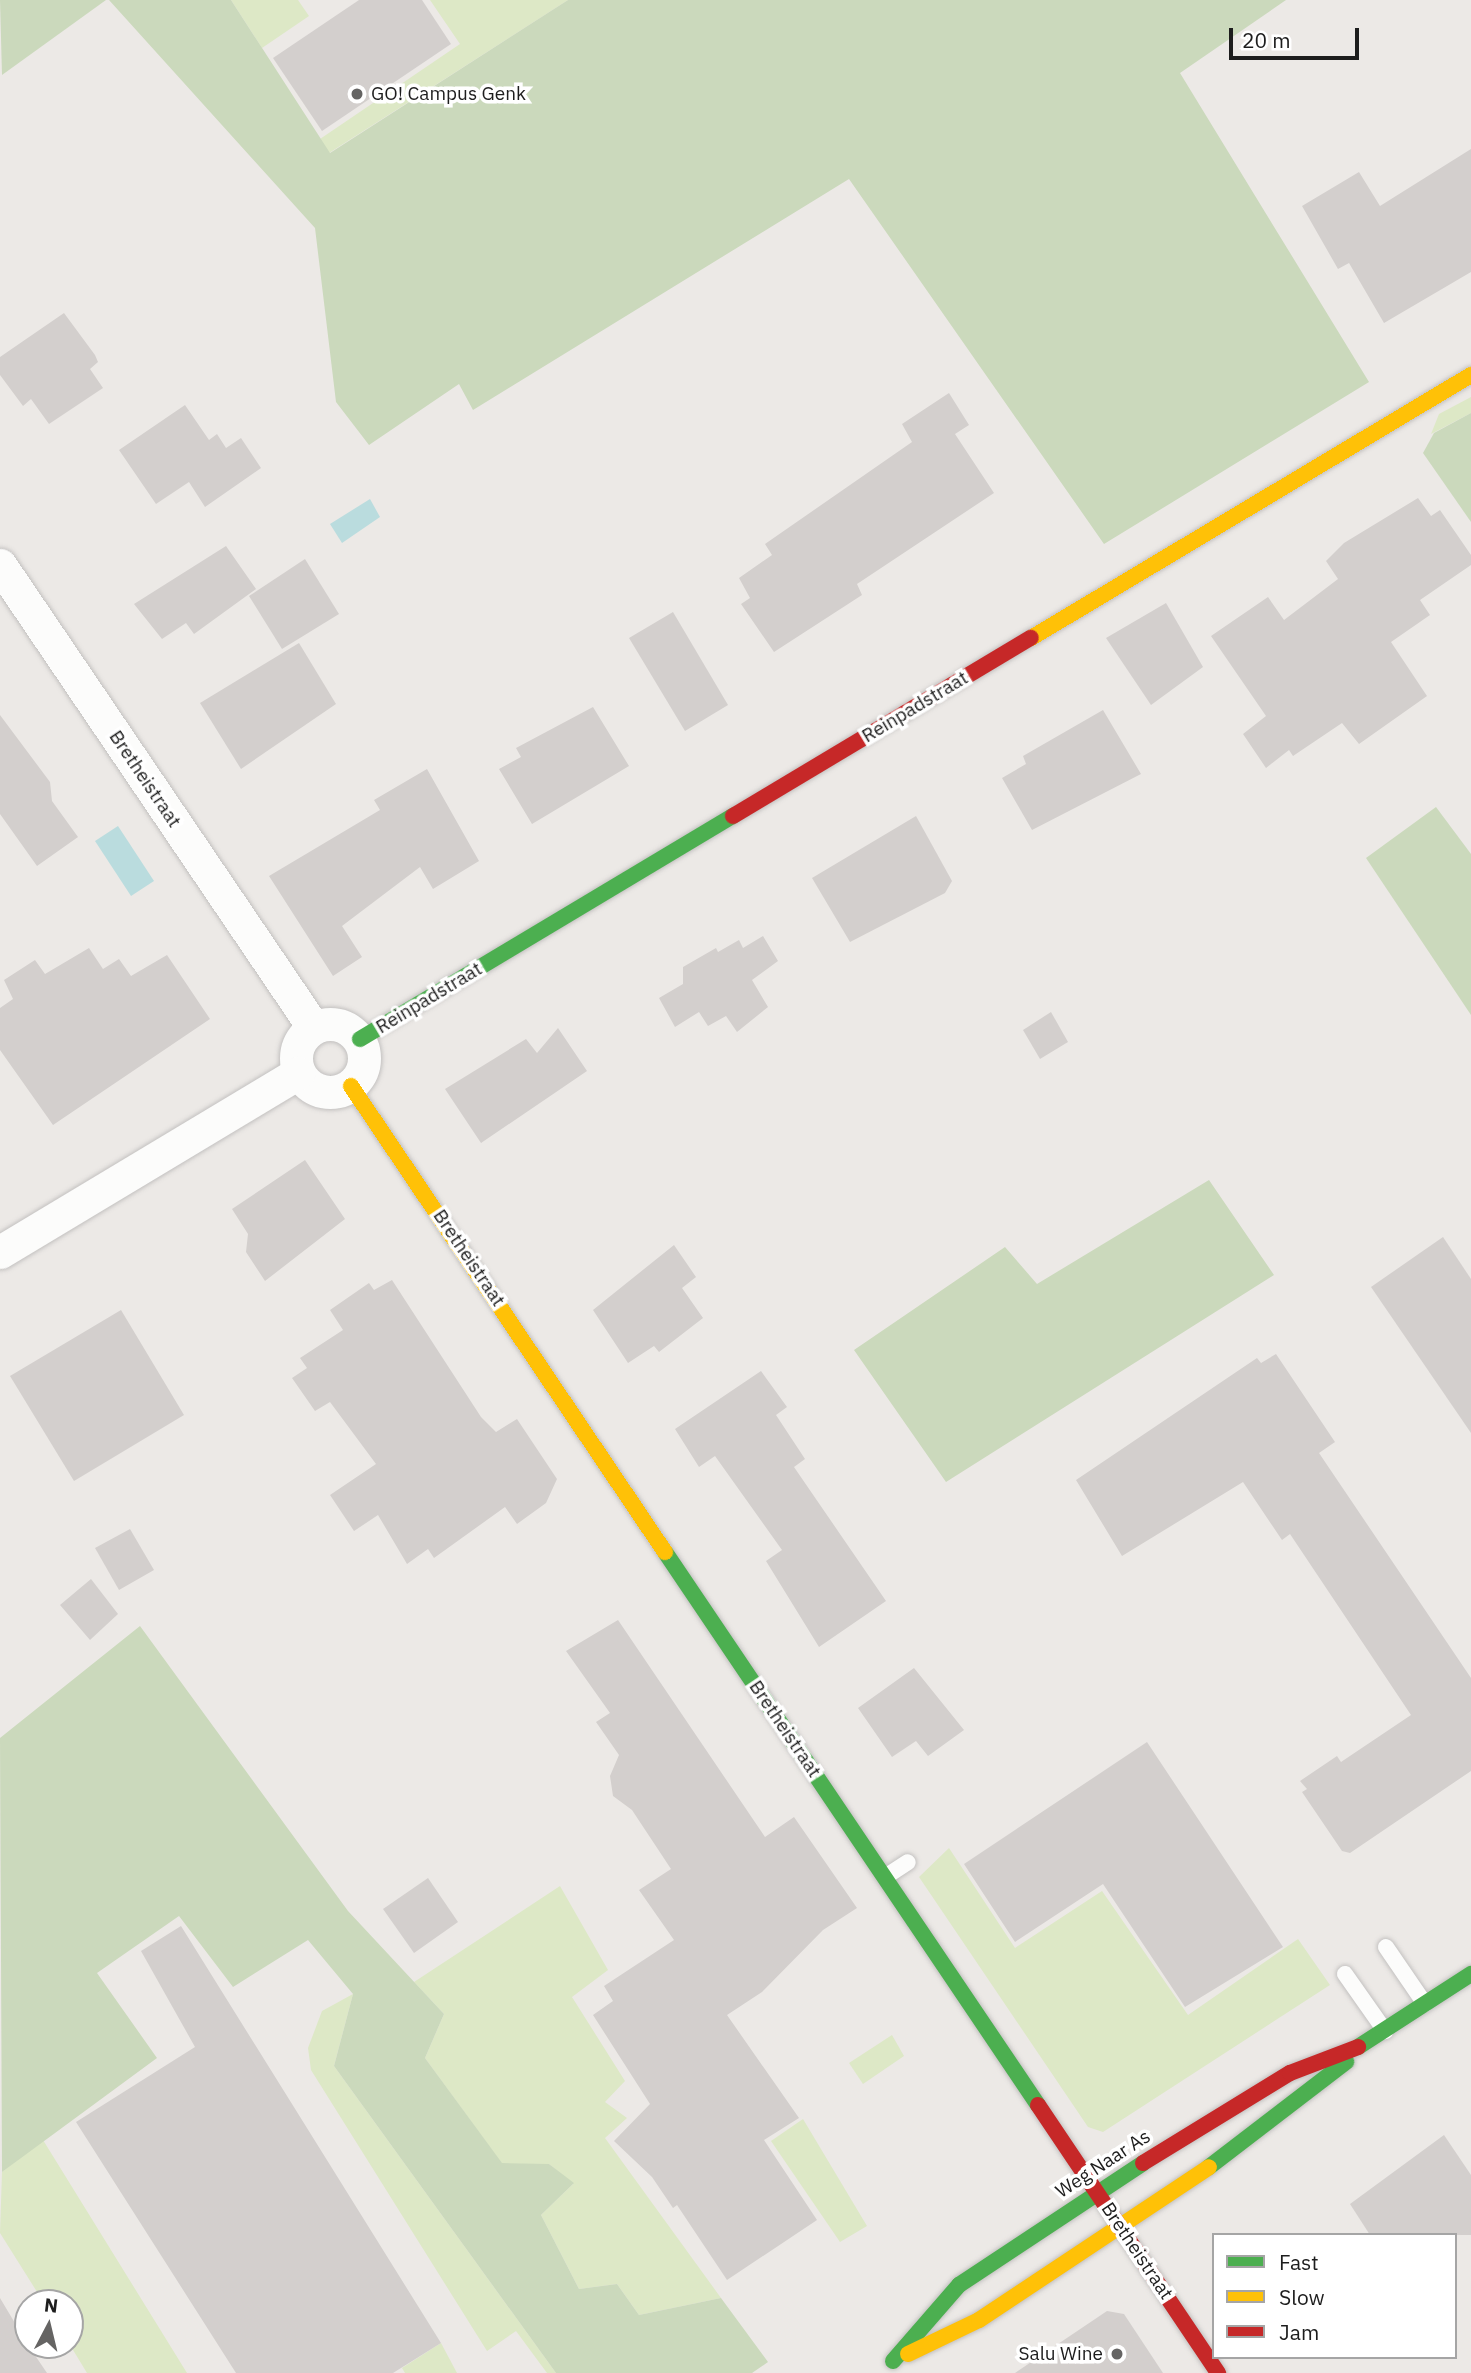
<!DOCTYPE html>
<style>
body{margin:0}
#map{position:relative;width:1471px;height:2373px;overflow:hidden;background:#ece9e6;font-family:"IBM Plex Sans",sans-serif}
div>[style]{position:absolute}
.grass>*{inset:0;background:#dde8c6}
.forest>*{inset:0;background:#cbd9bc}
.water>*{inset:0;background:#badcde}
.building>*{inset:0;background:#d3cfcd}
.roads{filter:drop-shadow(0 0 2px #c3c1c0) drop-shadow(0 0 2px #c3c1c0)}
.lane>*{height:16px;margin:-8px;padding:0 8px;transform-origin:8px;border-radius:8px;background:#fcfcfb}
.street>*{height:33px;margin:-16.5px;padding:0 16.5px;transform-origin:16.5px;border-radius:16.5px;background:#fcfcfb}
.street>.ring{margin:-16.5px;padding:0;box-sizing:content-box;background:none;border:33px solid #fcfcfb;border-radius:50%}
.fast>*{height:16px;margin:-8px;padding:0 8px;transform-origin:8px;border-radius:8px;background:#4caf50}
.slow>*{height:16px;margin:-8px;padding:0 8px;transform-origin:8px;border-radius:8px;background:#ffc107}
.jam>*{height:16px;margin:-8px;padding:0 8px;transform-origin:8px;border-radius:8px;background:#c62828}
.dots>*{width:19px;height:19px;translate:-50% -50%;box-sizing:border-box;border:4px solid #fff;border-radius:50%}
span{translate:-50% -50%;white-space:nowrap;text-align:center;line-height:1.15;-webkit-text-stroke:7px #fff;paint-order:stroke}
.poi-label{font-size:19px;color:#1d1d1d}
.left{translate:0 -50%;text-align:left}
.right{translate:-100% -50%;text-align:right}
.street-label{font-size:19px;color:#1d1d1d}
.legend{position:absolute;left:1212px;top:2233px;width:245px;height:126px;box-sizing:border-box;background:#fff;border:2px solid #a5a5a5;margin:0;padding:9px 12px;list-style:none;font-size:21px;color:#1d1d1d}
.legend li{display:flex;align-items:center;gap:14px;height:35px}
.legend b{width:35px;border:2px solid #a5a5a5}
.north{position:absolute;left:14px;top:2289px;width:70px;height:70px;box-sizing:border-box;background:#fff;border:2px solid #a5a5a5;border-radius:50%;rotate:7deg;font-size:19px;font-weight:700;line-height:28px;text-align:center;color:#1d1d1d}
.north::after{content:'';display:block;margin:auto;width:24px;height:32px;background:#656463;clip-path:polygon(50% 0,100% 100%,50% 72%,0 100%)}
.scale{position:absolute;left:1229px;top:28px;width:130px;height:32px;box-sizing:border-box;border:4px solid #1d1d1d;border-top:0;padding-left:9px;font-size:21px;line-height:24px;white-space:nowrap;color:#1d1d1d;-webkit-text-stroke:5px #fff;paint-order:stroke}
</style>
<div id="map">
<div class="grass">
<div style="clip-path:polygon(231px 0,298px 0,309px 16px,262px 48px)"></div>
<div style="clip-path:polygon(430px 0,568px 0,329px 153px,320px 139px,460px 44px)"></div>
<div style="clip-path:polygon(1471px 397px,1471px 413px,1431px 434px,1439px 414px)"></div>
<div style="clip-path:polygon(949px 1848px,1015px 1948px,1102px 1891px,1188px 2015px,1298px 1939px,1330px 1985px,1103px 2132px,1088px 2127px,919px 1877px)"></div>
<div style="clip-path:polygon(560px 1886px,608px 1970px,572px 1997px,625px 2081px,605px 2102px,627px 2118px,605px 2138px,721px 2298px,639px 2315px,617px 2284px,579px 2289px,541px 2215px,573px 2184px,549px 2164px,502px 2164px,425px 2058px,444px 2014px,414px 1982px)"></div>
<div style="clip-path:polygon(353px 1994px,334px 2066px,556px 2373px,547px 2373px,516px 2331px,487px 2351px,311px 2070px,308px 2048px,322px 2011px)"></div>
<div style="clip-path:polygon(892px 2035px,904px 2056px,863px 2084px,849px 2063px)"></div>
<div style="clip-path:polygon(803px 2119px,867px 2226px,840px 2242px,771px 2141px)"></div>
<div style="clip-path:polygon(43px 2140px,187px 2373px,87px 2373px,70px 2345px,70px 2303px,44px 2303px,0 2233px,2px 2172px)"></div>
<div style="clip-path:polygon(441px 2343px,457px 2373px,405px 2373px,402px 2368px)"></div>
</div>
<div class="forest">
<div style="clip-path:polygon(0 0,106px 0,2px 75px)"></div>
<div style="clip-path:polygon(109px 0,231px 0,330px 153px,568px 0,1286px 0,1180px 73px,1369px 382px,1104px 544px,849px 179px,473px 410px,459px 384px,369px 445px,336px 402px,315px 228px)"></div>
<div style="clip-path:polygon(1471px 413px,1471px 522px,1423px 453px,1434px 433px)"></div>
<div style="clip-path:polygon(1436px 807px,1471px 854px,1471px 1015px,1366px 858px)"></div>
<div style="clip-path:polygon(1209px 1180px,1274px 1275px,946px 1482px,854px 1350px,1005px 1247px,1037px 1284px)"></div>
<div style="clip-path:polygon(140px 1626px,348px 1911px,444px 2014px,425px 2058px,502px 2163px,549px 2164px,574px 2183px,541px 2215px,579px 2289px,617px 2284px,639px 2315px,721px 2298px,768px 2362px,752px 2373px,556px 2373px,334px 2066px,353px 1994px,308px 1940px,233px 1987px,179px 1916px,97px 1973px,157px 2058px,2px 2172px,0 1738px)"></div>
</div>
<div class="water">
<div style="clip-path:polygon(370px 499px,380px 517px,342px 543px,330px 524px)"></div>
<div style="clip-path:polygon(118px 826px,154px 881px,131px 896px,95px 841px)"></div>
</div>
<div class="building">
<div style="clip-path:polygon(359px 0,422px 0,451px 44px,322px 131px,273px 58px)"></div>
<div style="clip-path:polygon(1471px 149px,1471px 272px,1384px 323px,1349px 263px,1338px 269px,1302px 206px,1359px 172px,1380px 206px)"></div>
<div style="clip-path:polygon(64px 313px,95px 355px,98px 362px,90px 369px,103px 388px,49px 424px,31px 399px,23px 406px,0 375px,0 357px)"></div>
<div style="clip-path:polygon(949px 393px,969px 425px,955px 434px,994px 493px,857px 584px,862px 595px,774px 652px,741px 604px,750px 598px,739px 578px,772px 555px,765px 544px,912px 442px,902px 424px)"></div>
<div style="clip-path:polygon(185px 405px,209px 440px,217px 434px,226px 448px,241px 438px,261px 468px,205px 507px,189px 482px,156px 504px,119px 450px)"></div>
<div style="clip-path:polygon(1418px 498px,1431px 516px,1440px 510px,1471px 555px,1471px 565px,1420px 600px,1430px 615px,1391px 642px,1427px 696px,1359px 744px,1342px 723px,1293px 756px,1289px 750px,1266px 768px,1243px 734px,1266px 716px,1211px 636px,1268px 597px,1284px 620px,1338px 579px,1326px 561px,1344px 543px)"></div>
<div style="clip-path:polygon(226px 546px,256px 589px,194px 634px,186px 623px,162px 639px,134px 604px)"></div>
<div style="clip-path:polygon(305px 559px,339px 614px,282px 649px,249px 596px)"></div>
<div style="clip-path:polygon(1166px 603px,1203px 667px,1151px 705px,1106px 638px)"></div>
<div style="clip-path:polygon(673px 612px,728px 705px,685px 731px,629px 638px)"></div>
<div style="clip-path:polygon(299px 643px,336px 704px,241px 769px,200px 703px)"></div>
<div style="clip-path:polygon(593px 707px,629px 766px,532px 824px,499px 769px,521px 757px,516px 748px)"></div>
<div style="clip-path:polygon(1103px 710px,1141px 774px,1032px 830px,1002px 778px,1026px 764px,1023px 756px)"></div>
<div style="clip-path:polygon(0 715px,50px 782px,52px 801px,78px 837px,37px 866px,0 814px)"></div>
<div style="clip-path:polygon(427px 769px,479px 861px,433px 889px,420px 867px,342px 926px,362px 957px,333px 976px,269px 876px,380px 810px,374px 800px)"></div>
<div style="clip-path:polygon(916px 816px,952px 881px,945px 893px,850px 942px,812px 878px)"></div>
<div style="clip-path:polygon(763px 936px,778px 961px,752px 980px,768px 1007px,737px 1032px,726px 1016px,708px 1026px,699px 1012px,675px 1027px,659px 998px,683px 984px,683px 967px,716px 948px,718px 952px,739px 940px,743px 948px)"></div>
<div style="clip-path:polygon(89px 948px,103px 969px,119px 959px,131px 976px,167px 955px,210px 1019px,53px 1125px,0 1050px,0 1008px,13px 999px,4px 980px,35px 960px,45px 974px)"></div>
<div style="clip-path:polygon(1051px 1012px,1068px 1042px,1040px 1059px,1023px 1030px)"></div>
<div style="clip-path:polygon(558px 1028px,587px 1071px,481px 1143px,445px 1089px,526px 1039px,537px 1053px)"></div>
<div style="clip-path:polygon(305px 1160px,345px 1219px,265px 1281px,246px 1252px,248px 1234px,232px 1209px)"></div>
<div style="clip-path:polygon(1443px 1237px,1471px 1279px,1471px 1433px,1371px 1287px)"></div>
<div style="clip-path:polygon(674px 1245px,696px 1277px,682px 1288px,703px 1318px,659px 1352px,654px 1346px,628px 1363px,593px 1310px)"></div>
<div style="clip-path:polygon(392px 1280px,481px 1417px,496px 1432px,517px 1419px,557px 1479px,546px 1503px,517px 1524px,505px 1507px,434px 1558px,428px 1549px,407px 1564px,378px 1515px,354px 1531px,330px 1495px,376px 1464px,330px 1402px,315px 1411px,292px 1378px,307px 1368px,300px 1358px,343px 1330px,330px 1310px,369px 1283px,374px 1290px)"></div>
<div style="clip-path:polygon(121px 1310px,184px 1415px,74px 1481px,10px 1376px)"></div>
<div style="clip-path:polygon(1276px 1354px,1335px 1442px,1319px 1453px,1471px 1678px,1471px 1771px,1350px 1853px,1342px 1851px,1302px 1792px,1307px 1789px,1300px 1781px,1337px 1756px,1341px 1762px,1411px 1715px,1290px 1534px,1282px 1540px,1243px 1482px,1122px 1556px,1076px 1480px,1257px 1358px,1261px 1363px)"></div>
<div style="clip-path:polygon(761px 1371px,787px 1407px,776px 1415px,805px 1459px,794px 1467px,886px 1601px,819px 1647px,766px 1561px,782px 1550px,715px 1456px,699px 1467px,675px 1429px)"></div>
<div style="clip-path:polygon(130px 1529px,154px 1570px,119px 1590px,95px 1548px)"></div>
<div style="clip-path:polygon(91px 1579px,118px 1614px,90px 1640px,60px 1605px)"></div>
<div style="clip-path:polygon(618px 1620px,765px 1837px,794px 1817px,857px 1908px,823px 1930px,762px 1992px,727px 2015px,799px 2118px,764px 2140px,817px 2220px,727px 2280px,677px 2205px,673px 2208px,652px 2177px,614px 2141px,650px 2104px,593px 2015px,613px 2001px,604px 1986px,674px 1940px,639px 1890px,671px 1869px,632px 1810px,613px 1796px,610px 1776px,619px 1755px,596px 1722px,610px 1713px,566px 1651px)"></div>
<div style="clip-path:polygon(914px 1668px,964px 1730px,928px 1756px,916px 1741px,892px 1757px,858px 1708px)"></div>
<div style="clip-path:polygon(1147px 1742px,1283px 1947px,1185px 2007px,1103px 1884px,1015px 1942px,964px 1864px)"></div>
<div style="clip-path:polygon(428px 1878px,458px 1922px,414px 1953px,383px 1909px)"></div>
<div style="clip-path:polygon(181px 1926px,441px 2343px,393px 2373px,236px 2373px,76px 2122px,195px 2047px,141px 1951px)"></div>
<div style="clip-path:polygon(1444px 2135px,1471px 2175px,1471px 2235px,1370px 2235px,1350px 2204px)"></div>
<div style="clip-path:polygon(0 2298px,28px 2345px,47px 2373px,0 2373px)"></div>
<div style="clip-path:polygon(1107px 2311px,1124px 2314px,1163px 2373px,1015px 2373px)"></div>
</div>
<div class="roads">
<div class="lane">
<div style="left:885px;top:1877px;width:27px;rotate:-33deg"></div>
<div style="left:1386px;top:1947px;width:69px;rotate:55.6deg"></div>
<div style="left:1345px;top:1974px;width:70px;rotate:54.9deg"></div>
</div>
<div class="street">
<div style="left:0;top:565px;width:559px;rotate:55.86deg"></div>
<div class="ring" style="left:296px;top:1024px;width:35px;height:35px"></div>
<div style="left:0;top:1252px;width:348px;rotate:-31deg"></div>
</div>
<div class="fast">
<div style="left:360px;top:1039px;width:435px;rotate:-30.9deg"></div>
<div style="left:665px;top:1552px;width:667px;rotate:56deg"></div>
<div style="left:1358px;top:2047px;width:135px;rotate:-32.9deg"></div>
<div style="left:1209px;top:2167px;width:173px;rotate:-37.5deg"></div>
<div style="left:893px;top:2361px;width:101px;rotate:-49deg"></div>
<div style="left:959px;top:2285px;width:221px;rotate:-33.5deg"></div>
</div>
<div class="slow">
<div style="left:1031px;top:638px;width:513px;rotate:-30.87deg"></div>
<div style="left:351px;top:1086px;width:562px;rotate:56.03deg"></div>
<div style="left:908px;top:2354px;width:79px;rotate:-25.6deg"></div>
<div style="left:979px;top:2320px;width:276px;rotate:-33.6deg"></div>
</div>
<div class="jam">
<div style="left:733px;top:816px;width:347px;rotate:-30.9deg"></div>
<div style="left:1038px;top:2105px;width:323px;rotate:56.1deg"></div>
<div style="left:1143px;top:2163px;width:172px;rotate:-31.5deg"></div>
<div style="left:1290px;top:2073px;width:73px;rotate:-20.9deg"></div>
</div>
</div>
<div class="dots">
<div style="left:357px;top:94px;background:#656463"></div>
<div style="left:1117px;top:2354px;background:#656463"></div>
</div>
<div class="poi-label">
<span class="left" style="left:371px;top:94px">GO! Campus Genk</span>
<span class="right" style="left:1103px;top:2354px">Salu Wine</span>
</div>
<div class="street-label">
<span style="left:915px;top:707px;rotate:-31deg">Reinpadstraat</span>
<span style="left:145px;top:779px;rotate:56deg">Bretheistraat</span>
<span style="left:429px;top:998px;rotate:-31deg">Reinpadstraat</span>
<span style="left:469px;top:1258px;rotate:56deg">Bretheistraat</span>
<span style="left:785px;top:1729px;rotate:56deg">Bretheistraat</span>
<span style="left:1103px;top:2164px;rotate:-33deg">Weg Naar As</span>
<span style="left:1137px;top:2251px;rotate:56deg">Bretheistraat</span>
</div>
<ul class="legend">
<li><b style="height:9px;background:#4caf50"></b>Fast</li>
<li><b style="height:9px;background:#ffc107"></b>Slow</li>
<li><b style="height:9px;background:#c62828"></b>Jam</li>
</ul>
<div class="north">N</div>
<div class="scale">20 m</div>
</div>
